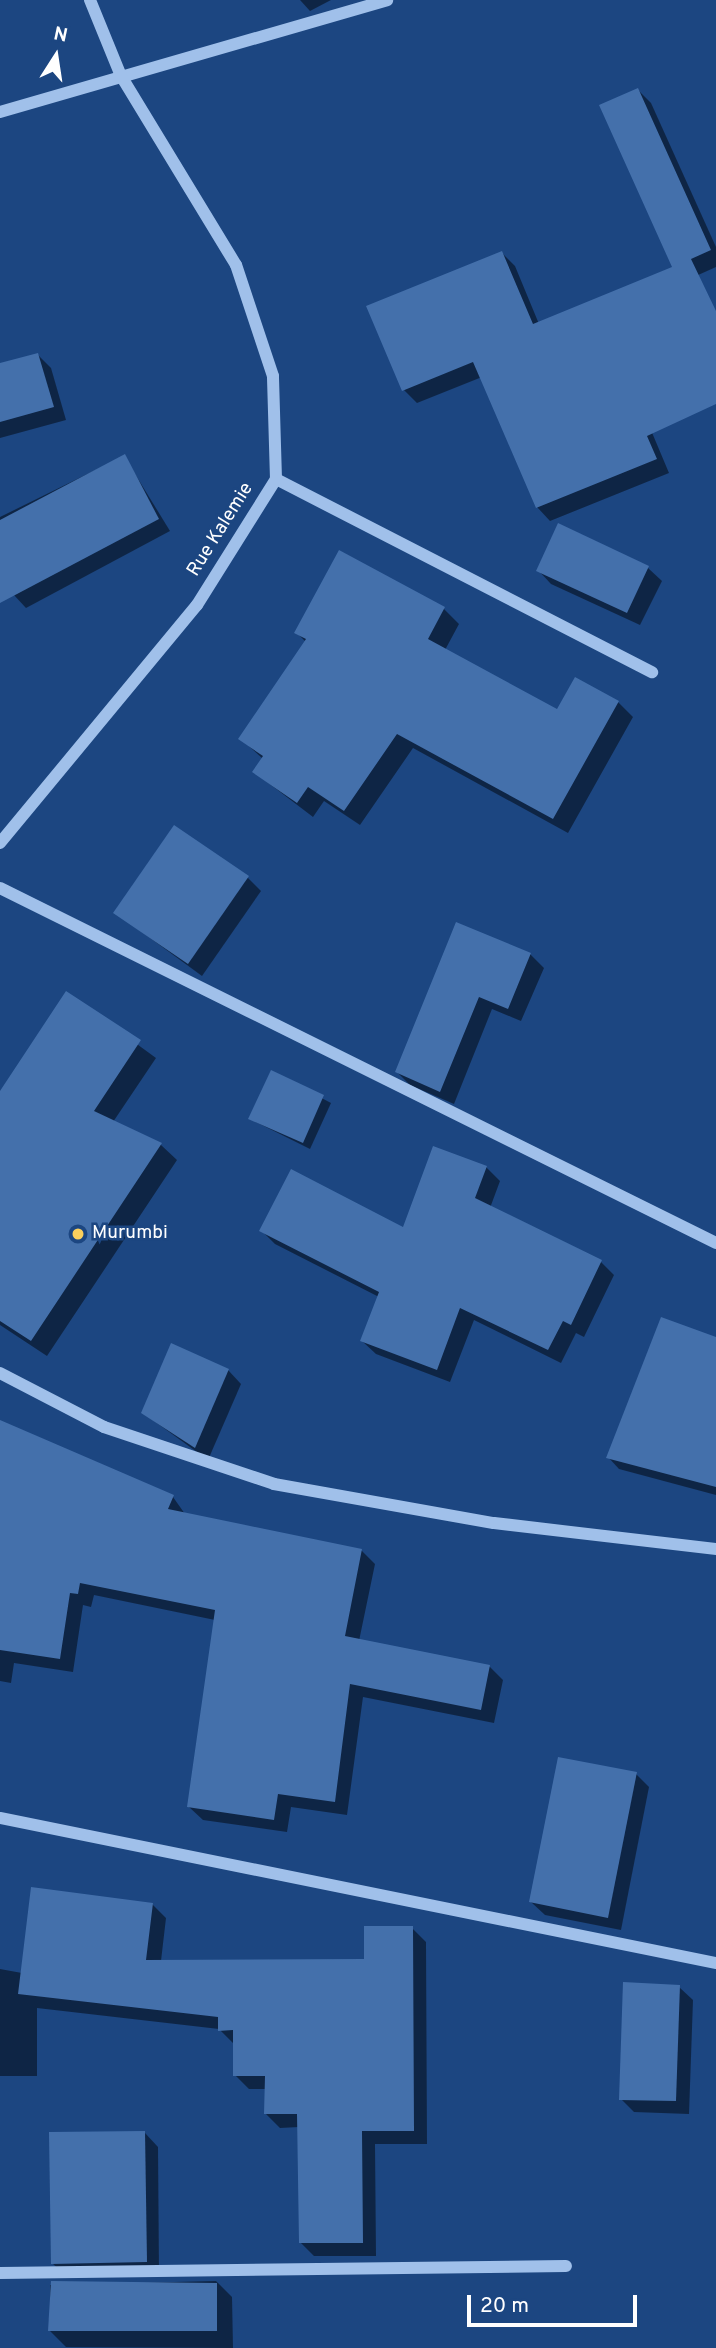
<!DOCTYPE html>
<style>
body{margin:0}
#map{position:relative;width:716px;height:2348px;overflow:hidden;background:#1c4681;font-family:Overpass,sans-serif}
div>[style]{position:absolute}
.shadow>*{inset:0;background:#0007}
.building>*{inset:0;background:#4470ab}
.minor>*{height:12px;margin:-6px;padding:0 6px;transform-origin:6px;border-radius:6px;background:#a0c0ea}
.dots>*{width:19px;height:19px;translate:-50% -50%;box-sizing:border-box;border:4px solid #1c4681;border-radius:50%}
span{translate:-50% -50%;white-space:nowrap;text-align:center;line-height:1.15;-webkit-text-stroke:5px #1c4681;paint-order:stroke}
.street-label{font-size:19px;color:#fff}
.poi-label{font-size:19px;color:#fff}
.left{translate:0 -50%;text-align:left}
.north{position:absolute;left:21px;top:21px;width:70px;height:70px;-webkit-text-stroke:5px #1c4681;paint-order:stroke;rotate:12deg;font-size:19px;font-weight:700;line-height:28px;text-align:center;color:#fff}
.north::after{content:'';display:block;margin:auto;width:24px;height:32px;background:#fff;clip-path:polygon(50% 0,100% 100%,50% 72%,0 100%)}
.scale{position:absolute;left:467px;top:2295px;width:170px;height:32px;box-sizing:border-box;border:4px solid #fff;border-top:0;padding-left:9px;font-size:21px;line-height:24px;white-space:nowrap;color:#fff;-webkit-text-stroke:5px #1c4681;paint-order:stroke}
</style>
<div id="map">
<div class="shadow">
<div style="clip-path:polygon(300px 0,331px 0,310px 11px)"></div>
<div style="clip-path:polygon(638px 90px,651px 103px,716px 247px,716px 267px,687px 280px)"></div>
<div style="clip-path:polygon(502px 253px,515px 266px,539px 324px,603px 316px,669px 473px,550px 521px,537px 507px,482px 377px,417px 403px,404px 390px)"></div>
<div style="clip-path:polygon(38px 355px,51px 368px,66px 420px,0 438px,0 365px)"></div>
<div style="clip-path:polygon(124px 456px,170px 531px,26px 608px,0 580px,0 517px)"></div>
<div style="clip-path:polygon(340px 553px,444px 609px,459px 624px,445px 650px,558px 712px,618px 702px,633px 717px,568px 833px,413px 748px,360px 825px,324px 801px,313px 817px,254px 772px,263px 759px,240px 738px,306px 642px,296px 632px)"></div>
<div style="clip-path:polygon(648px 568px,662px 581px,640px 625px,551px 584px,538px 570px)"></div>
<div style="clip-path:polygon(248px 878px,261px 891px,202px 976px,116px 913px)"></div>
<div style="clip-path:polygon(457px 925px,530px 954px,544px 968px,521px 1021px,492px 1009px,454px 1104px,410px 1085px,397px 1072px)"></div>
<div style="clip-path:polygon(67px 993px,156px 1058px,113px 1122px,161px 1145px,177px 1160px,47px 1356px,0 1325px,0 1094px)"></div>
<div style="clip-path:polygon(272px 1072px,331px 1103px,310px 1149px,250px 1119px)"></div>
<div style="clip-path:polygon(486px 1167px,500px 1181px,490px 1208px,601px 1262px,614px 1275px,584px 1337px,576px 1333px,561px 1363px,474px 1320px,450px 1382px,376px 1354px,362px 1341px,379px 1297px,275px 1244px,261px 1230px,404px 1229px)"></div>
<div style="clip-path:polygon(716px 1339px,716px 1495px,619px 1469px,608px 1457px)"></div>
<div style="clip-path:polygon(228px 1370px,241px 1384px,208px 1460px,143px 1413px)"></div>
<div style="clip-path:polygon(0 1422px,173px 1497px,185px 1514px,362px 1551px,375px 1564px,359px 1641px,490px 1667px,503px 1680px,494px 1723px,363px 1697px,347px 1815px,291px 1807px,287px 1832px,203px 1820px,189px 1807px,215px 1620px,94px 1595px,91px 1607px,83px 1605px,73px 1672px,14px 1663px,11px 1683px,0 1681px)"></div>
<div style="clip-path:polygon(636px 1774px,649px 1787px,621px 1930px,545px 1915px,531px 1902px)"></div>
<div style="clip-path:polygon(152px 1904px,166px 1918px,161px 1961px,366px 1961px,412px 1928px,426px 1942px,427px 2144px,375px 2144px,376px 2256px,314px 2256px,300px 2242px,299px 2127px,280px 2128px,266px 2114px,266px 2089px,249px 2089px,235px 2075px,234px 2044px,219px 2029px,37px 2008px,37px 2076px,0 2076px,0 1969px,22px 1973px)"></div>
<div style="clip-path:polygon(679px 1987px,693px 2000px,689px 2114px,634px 2112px,621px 2099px)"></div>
<div style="clip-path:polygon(145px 2133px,158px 2147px,159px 2275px,66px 2276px,52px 2263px)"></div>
<div style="clip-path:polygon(216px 2281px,232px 2297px,233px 2348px,66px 2347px,50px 2331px,50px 2285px)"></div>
</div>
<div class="building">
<div style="clip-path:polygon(638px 88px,711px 250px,691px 259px,716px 311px,716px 404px,647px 436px,657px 459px,536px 508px,473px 362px,402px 391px,366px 306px,502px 251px,533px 324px,672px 267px,599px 105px)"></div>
<div style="clip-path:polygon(38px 353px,54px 407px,0 422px,0 363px)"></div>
<div style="clip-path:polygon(125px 454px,159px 519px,0 603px,0 520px)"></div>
<div style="clip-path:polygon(558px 523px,649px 566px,627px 613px,536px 571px)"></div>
<div style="clip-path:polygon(339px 550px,445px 607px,428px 639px,557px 709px,575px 677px,619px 701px,553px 819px,397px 734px,344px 811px,308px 787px,297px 803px,252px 772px,263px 756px,238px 739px,306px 639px,294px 633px)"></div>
<div style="clip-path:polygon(174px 825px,249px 876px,188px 964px,113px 913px)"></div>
<div style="clip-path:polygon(456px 922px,531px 953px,508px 1009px,479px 997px,440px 1092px,395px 1072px)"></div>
<div style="clip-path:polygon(66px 991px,141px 1040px,94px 1111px,162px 1143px,31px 1341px,0 1321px,0 1091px)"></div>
<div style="clip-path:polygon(271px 1070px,324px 1095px,303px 1143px,248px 1119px)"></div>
<div style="clip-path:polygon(433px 1146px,487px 1166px,475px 1198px,602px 1260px,571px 1325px,563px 1321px,548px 1350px,460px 1308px,437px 1370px,360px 1341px,379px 1292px,259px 1231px,291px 1169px,403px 1227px)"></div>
<div style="clip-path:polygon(661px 1317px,716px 1337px,716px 1487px,606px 1458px)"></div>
<div style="clip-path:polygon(171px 1343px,229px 1369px,195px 1448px,141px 1413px)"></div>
<div style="clip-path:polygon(0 1420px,174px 1495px,168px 1509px,362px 1549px,345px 1636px,490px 1665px,481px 1710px,350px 1684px,335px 1802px,278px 1794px,274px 1820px,187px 1807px,215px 1610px,80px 1583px,78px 1594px,70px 1593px,60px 1659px,0 1650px)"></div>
<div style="clip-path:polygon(558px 1757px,637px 1772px,608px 1918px,529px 1902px)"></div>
<div style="clip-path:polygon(31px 1887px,153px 1903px,146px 1960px,364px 1959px,364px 1926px,413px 1926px,414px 2131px,362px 2131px,363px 2243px,299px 2243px,297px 2114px,264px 2114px,265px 2076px,233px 2076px,233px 2030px,218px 2031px,218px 2017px,18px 1994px)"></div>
<div style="clip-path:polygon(623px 1982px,680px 1985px,676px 2101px,619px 2100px)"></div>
<div style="clip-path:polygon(145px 2131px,147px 2262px,51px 2264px,49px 2132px)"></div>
<div style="clip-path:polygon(51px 2281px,217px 2283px,217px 2331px,48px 2331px)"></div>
</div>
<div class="minor">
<div style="left:0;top:112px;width:403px;rotate:-16.1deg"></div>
<div style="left:276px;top:479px;width:423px;rotate:27.2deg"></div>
<div style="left:0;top:843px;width:309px;rotate:-50.4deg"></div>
<div style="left:197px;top:605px;width:149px;rotate:-57.9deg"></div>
<div style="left:276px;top:479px;width:103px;rotate:-91.7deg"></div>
<div style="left:273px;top:376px;width:117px;rotate:-108.4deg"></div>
<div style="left:236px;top:265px;width:221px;rotate:-121.3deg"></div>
<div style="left:121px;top:76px;width:82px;rotate:-112.2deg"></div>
<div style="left:0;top:888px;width:799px;rotate:26.37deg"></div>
<div style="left:0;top:1373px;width:117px;rotate:27.4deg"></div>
<div style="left:104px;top:1427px;width:179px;rotate:18.5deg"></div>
<div style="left:274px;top:1484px;width:223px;rotate:10.1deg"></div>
<div style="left:494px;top:1523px;width:224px;rotate:6.7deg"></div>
<div style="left:0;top:1818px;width:731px;rotate:11.45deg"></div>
<div style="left:0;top:2273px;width:566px;rotate:-0.71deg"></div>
</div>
<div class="dots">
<div style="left:78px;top:1234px;background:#fbd05d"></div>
</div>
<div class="street-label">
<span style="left:221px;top:530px;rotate:-58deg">Rue Kalemie</span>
</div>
<div class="poi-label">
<span class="left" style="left:92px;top:1234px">Murumbi</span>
</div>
<div class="north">N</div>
<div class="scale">20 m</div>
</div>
